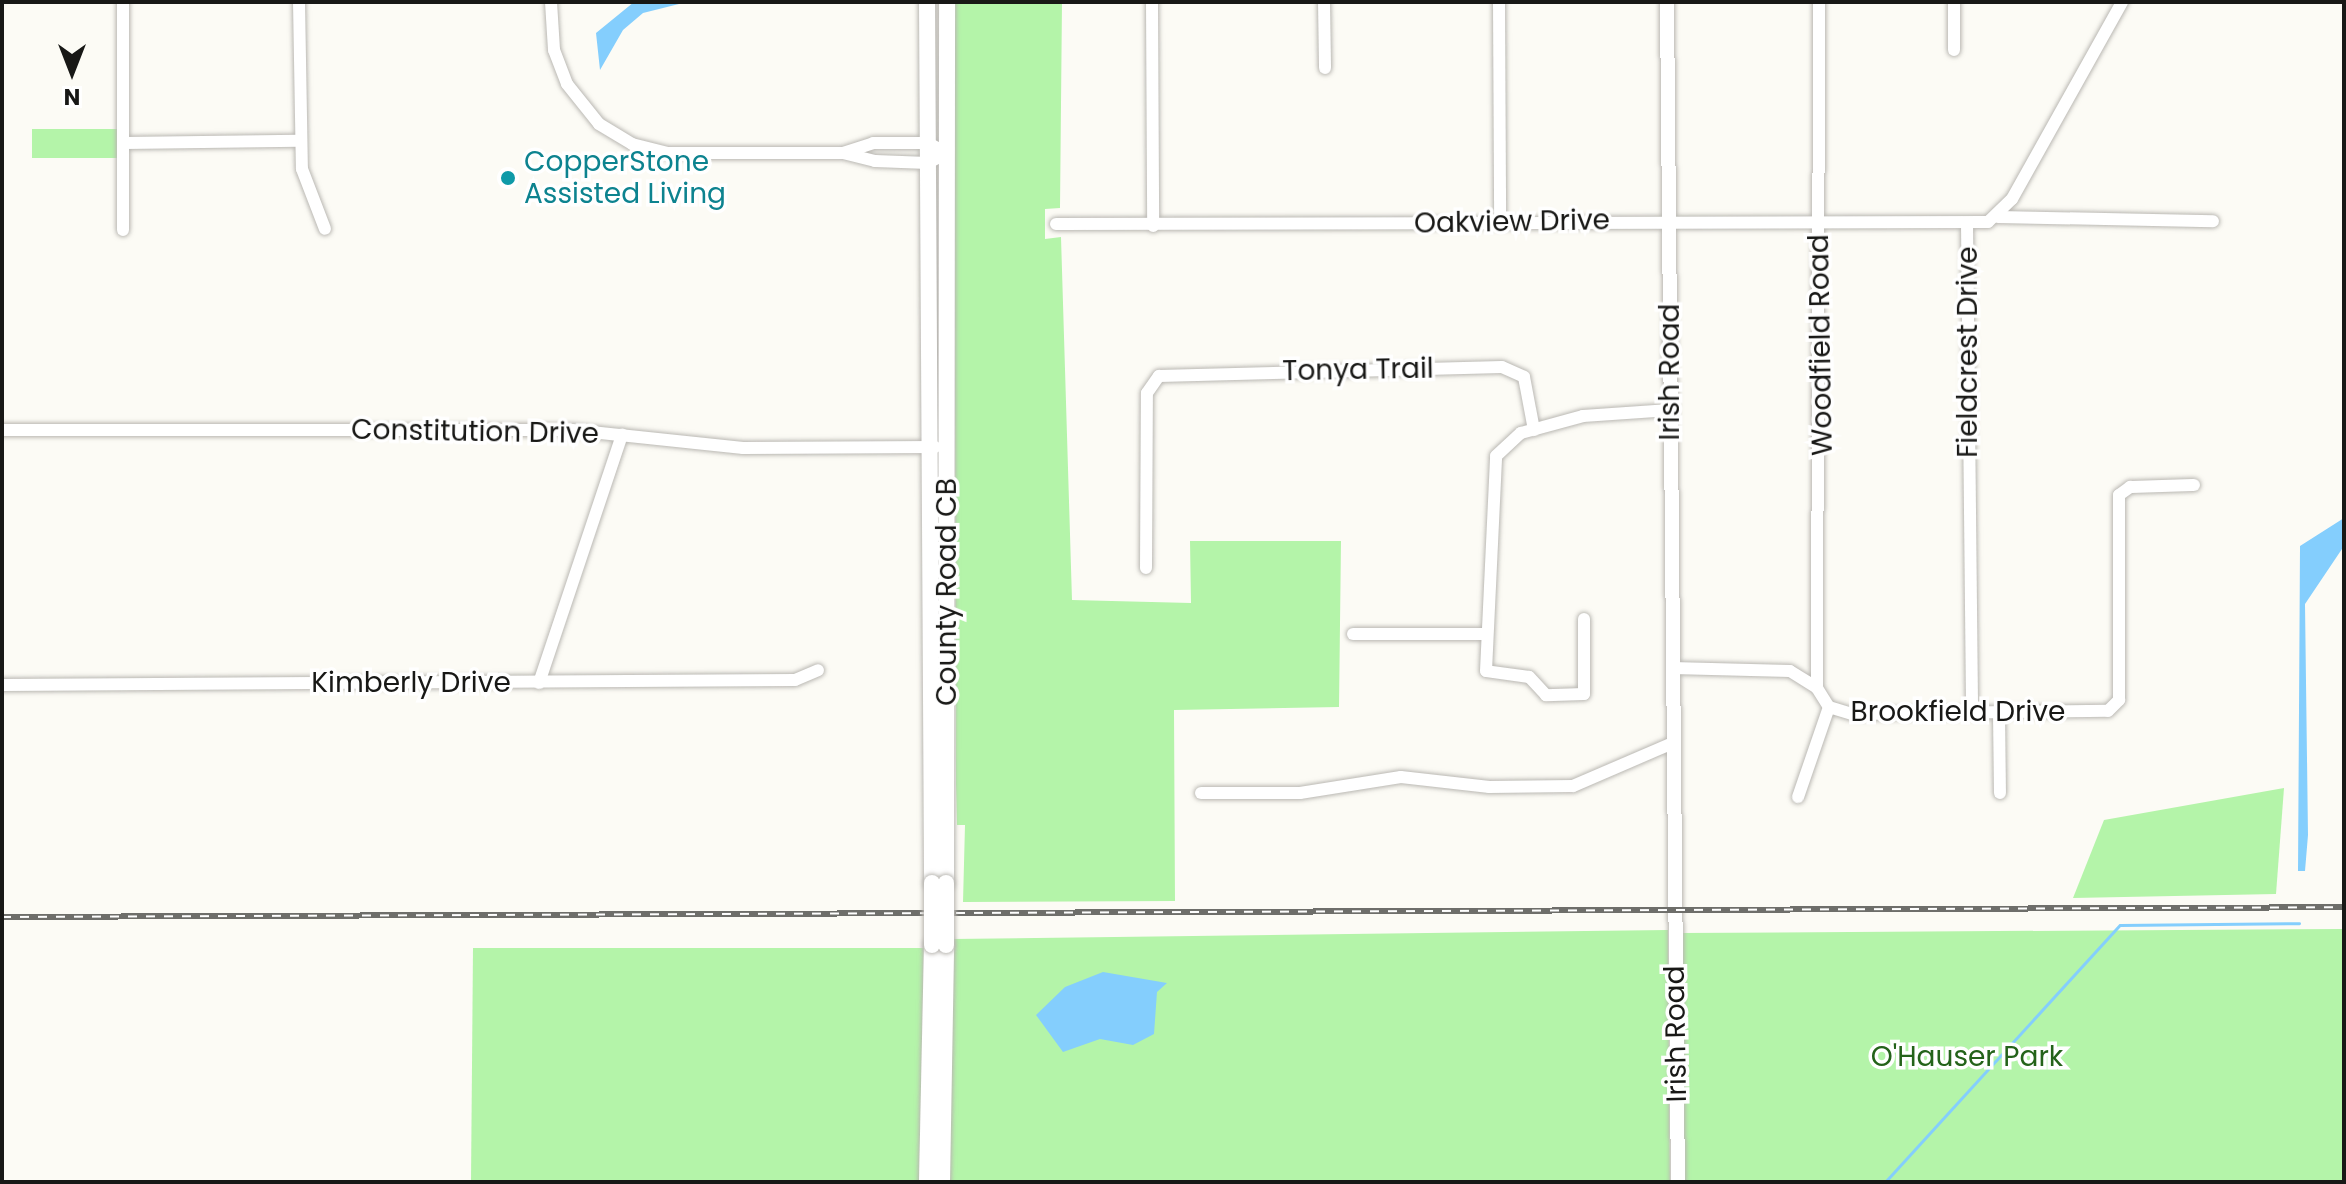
<!DOCTYPE html>
<style>
body{margin:0}
#map{position:relative;width:2346px;height:1184px;overflow:hidden;background:#fcfbf5;font-family:Poppins,sans-serif}
div>[style]{position:absolute}
.green>*{inset:0;background:#b4f4a9}
.water>*{inset:0;background:#84cefd}
.stream>*{height:3px;margin:-1.5px;padding:0 1.5px;transform-origin:1.5px;border-radius:1.5px;background:#84cefd}
.roads{filter:drop-shadow(0 0 2px #bab8b3) drop-shadow(0 0 2px #bab8b3)}
.minor>*{height:12px;margin:-6px;padding:0 6px;transform-origin:6px;border-radius:6px;background:#fff}
.tertiary>*{height:14px;margin:-7px;padding:0 7px;transform-origin:7px;border-radius:7px;background:#fff}
.secondary>*{height:16px;margin:-8px;padding:0 8px;transform-origin:8px;border-radius:8px;background:#fff}
.rail>*{height:6px;margin-top:-3px;transform-origin:0;background:repeating-linear-gradient(90deg,#fff 0 9px,#6e6e6a 0 18px);box-sizing:border-box;border-block:2px solid #6e6e6a}
.bridges{filter:drop-shadow(0 0 2px #bab8b3) drop-shadow(0 0 2px #bab8b3)}
.secondary-bridge>*{height:16px;margin:-8px;padding:0 8px;transform-origin:8px;border-radius:8px;background:#fff}
.dots>*{width:22px;height:22px;translate:-50% -50%;box-sizing:border-box;border:4px solid #fff;border-radius:50%}
span{translate:-50% -50%;white-space:nowrap;text-align:center;line-height:1.15;-webkit-text-stroke:7px #fff;paint-order:stroke}
.culture-label{font-size:28px;color:#0d838f}
.left{translate:0 -50%;text-align:left}
.street-label{font-size:28px;color:#181816}
.park-label{font-size:28px;color:#24631a}
.frame{position:absolute;inset:0;border:4px solid #181816;pointer-events:none}
.north{position:absolute;left:32px;top:32px;width:80px;height:80px;-webkit-text-stroke:6px #fff;paint-order:stroke;rotate:180deg;font-size:22px;font-weight:700;line-height:32px;text-align:center;color:#181816}
.north::after{content:'';display:block;margin:auto;width:28px;height:36px;background:#181816;clip-path:polygon(50% 0,100% 100%,50% 72%,0 100%)}
</style>
<div id="map">
<div class="green">
<div style="clip-path:polygon(954px 2px,1062px 2px,1060px 208px,1045px 209px,1045px 239px,1061px 237px,1072px 600px,1191px 603px,1190px 541px,1341px 541px,1339px 707px,1174px 710px,1175px 901px,963px 902px,965px 825px,957px 825px,956px 785px)"></div>
<div style="clip-path:polygon(32px 129px,118px 129px,117px 158px,32px 158px)"></div>
<div style="clip-path:polygon(2284px 788px,2276px 894px,2073px 898px,2104px 820px)"></div>
<div style="clip-path:polygon(2344px 929px,2344px 1182px,1683px 1182px,1681px 933px)"></div>
<div style="clip-path:polygon(1668px 930px,1670px 1182px,947px 1182px,952px 939px)"></div>
<div style="clip-path:polygon(473px 948px,924px 948px,919px 1182px,471px 1182px)"></div>
</div>
<div class="water">
<div style="clip-path:polygon(634px 2px,687px 2px,643px 13px,623px 30px,600px 70px,596px 33px)"></div>
<div style="clip-path:polygon(2344px 518px,2344px 546px,2305px 604px,2308px 835px,2305px 871px,2298px 871px,2300px 546px)"></div>
<div style="clip-path:polygon(1103px 972px,1167px 983px,1157px 992px,1154px 1034px,1133px 1045px,1100px 1039px,1063px 1052px,1036px 1015px,1065px 987px)"></div>
</div>
<div class="stream">
<div style="left:1885px;top:1182px;width:348px;rotate:-47.6deg"></div>
<div style="left:2120px;top:925px;width:179px;rotate:-0.6deg"></div>
</div>
<div class="roads">
<div class="minor">
<div style="left:123px;top:2px;width:228px;rotate:90deg"></div>
<div style="left:299px;top:2px;width:167px;rotate:89deg"></div>
<div style="left:302px;top:169px;width:64px;rotate:69deg"></div>
<div style="left:551px;top:2px;width:48px;rotate:86.4deg"></div>
<div style="left:554px;top:50px;width:36px;rotate:69deg"></div>
<div style="left:567px;top:84px;width:51px;rotate:51.3deg"></div>
<div style="left:599px;top:124px;width:39px;rotate:31deg"></div>
<div style="left:632px;top:144px;width:36px;rotate:14deg"></div>
<div style="left:667px;top:153px;width:176px"></div>
<div style="left:843px;top:153px;width:33px;rotate:14deg"></div>
<div style="left:875px;top:161px;width:53px;rotate:2.2deg"></div>
<div style="left:928px;top:163px;width:21px;rotate:-28deg"></div>
<div style="left:1152px;top:2px;width:224px;rotate:89.7deg"></div>
<div style="left:1324px;top:2px;width:66px;rotate:89.1deg"></div>
<div style="left:1499px;top:2px;width:221px;rotate:89.7deg"></div>
<div style="left:1954px;top:2px;width:48px;rotate:90deg"></div>
<div style="left:125px;top:143px;width:174px;rotate:-0.7deg"></div>
<div style="left:843px;top:153px;width:32px;rotate:-18deg"></div>
<div style="left:873px;top:143px;width:55px"></div>
<div style="left:928px;top:143px;width:21px;rotate:28deg"></div>
<div style="left:1998px;top:217px;width:215px;rotate:1.1deg"></div>
<div style="left:1056px;top:224px;width:932px;rotate:-0.12deg"></div>
<div style="left:1988px;top:222px;width:33px;rotate:-44deg"></div>
<div style="left:2012px;top:199px;width:226px;rotate:-60.8deg"></div>
<div style="left:1967px;top:224px;width:489px;rotate:89.4deg"></div>
<div style="left:2px;top:430px;width:570px"></div>
<div style="left:572px;top:430px;width:172px;rotate:6deg"></div>
<div style="left:743px;top:448px;width:192px;rotate:-0.3deg"></div>
<div style="left:1146px;top:568px;width:175px;rotate:-89.7deg"></div>
<div style="left:1147px;top:393px;width:21px;rotate:-55deg"></div>
<div style="left:1159px;top:376px;width:343px;rotate:-1.5deg"></div>
<div style="left:1502px;top:367px;width:24px;rotate:24deg"></div>
<div style="left:1524px;top:377px;width:54px;rotate:79.3deg"></div>
<div style="left:1584px;top:619px;width:75px;rotate:90deg"></div>
<div style="left:1584px;top:694px;width:38px;rotate:178deg"></div>
<div style="left:1546px;top:695px;width:25px;rotate:-133deg"></div>
<div style="left:1529px;top:677px;width:43px;rotate:-172.1deg"></div>
<div style="left:1486px;top:671px;width:215px;rotate:-87.3deg"></div>
<div style="left:1496px;top:456px;width:34px;rotate:-43deg"></div>
<div style="left:1521px;top:433px;width:64px;rotate:-15.3deg"></div>
<div style="left:1583px;top:416px;width:87px;rotate:-3.9deg"></div>
<div style="left:1353px;top:634px;width:134px"></div>
<div style="left:1672px;top:668px;width:118px;rotate:1.5deg"></div>
<div style="left:1790px;top:671px;width:32px;rotate:32deg"></div>
<div style="left:1817px;top:688px;width:22px;rotate:58deg"></div>
<div style="left:1829px;top:707px;width:24px;rotate:17deg"></div>
<div style="left:1852px;top:714px;width:256px;rotate:-0.7deg"></div>
<div style="left:2108px;top:711px;width:16px;rotate:-45deg"></div>
<div style="left:2119px;top:700px;width:205px;rotate:-90deg"></div>
<div style="left:2119px;top:495px;width:14px;rotate:-36deg"></div>
<div style="left:2130px;top:487px;width:64px;rotate:-1.8deg"></div>
<div style="left:539px;top:683px;width:262px;rotate:-71.5deg"></div>
<div style="left:2px;top:685px;width:793px;rotate:-0.36deg"></div>
<div style="left:795px;top:680px;width:25px;rotate:-23deg"></div>
<div style="left:1817px;top:688px;width:686px;rotate:-89.83deg"></div>
<div style="left:1999px;top:713px;width:80px;rotate:89.3deg"></div>
<div style="left:1201px;top:793px;width:99px"></div>
<div style="left:1300px;top:793px;width:102px;rotate:-9deg"></div>
<div style="left:1401px;top:777px;width:89px;rotate:6.5deg"></div>
<div style="left:1489px;top:787px;width:84px;rotate:-0.7deg"></div>
<div style="left:1573px;top:786px;width:109px;rotate:-23.3deg"></div>
<div style="left:1798px;top:797px;width:95px;rotate:-71deg"></div>
</div>
<div class="tertiary">
<div style="left:1667px;top:2px;width:1180px;rotate:89.47deg"></div>
</div>
<div class="secondary">
<div style="left:927px;top:2px;width:881px;rotate:89.67deg"></div>
<div style="left:946px;top:883px;width:881px;rotate:-89.93deg"></div>
<div style="left:927px;top:1182px;width:237px;rotate:-88.8deg"></div>
<div style="left:942px;top:1182px;width:237px;rotate:-89deg"></div>
</div>
</div>
<div class="rail">
<div style="left:2px;top:917px;width:2342px;rotate:-0.24deg"></div>
</div>
<div class="bridges">
<div class="secondary-bridge">
<div style="left:932px;top:883px;width:62px;rotate:90deg"></div>
<div style="left:946px;top:883px;width:62px;rotate:90deg"></div>
</div>
</div>
<div class="dots">
<div style="left:508px;top:178px;background:#0f9aa8"></div>
</div>
<div class="culture-label">
<span class="left" style="left:524px;top:178px">CopperStone<br>Assisted Living</span>
</div>
<div class="street-label">
<span style="left:1512px;top:222px;rotate:-1deg">Oakview Drive</span>
<span style="left:1821px;top:345px;rotate:-91deg">Woodfield Road</span>
<span style="left:1968px;top:352px;rotate:-90deg">Fieldcrest Drive</span>
<span style="left:1358px;top:370px;rotate:-1deg">Tonya Trail</span>
<span style="left:1670px;top:372px;rotate:-90deg">Irish Road</span>
<span style="left:475px;top:432px;rotate:1deg">Constitution Drive</span>
<span style="left:947px;top:592px;rotate:-90deg">County Road CB</span>
<span style="left:411px;top:683px">Kimberly Drive</span>
<span style="left:1958px;top:712px">Brookfield Drive</span>
<span style="left:1676px;top:1034px;rotate:-91deg">Irish Road</span>
</div>
<div class="park-label">
<span style="left:1967px;top:1057px">O'Hauser Park</span>
</div>
<div class="frame"></div>
<div class="north">N</div>
</div>
